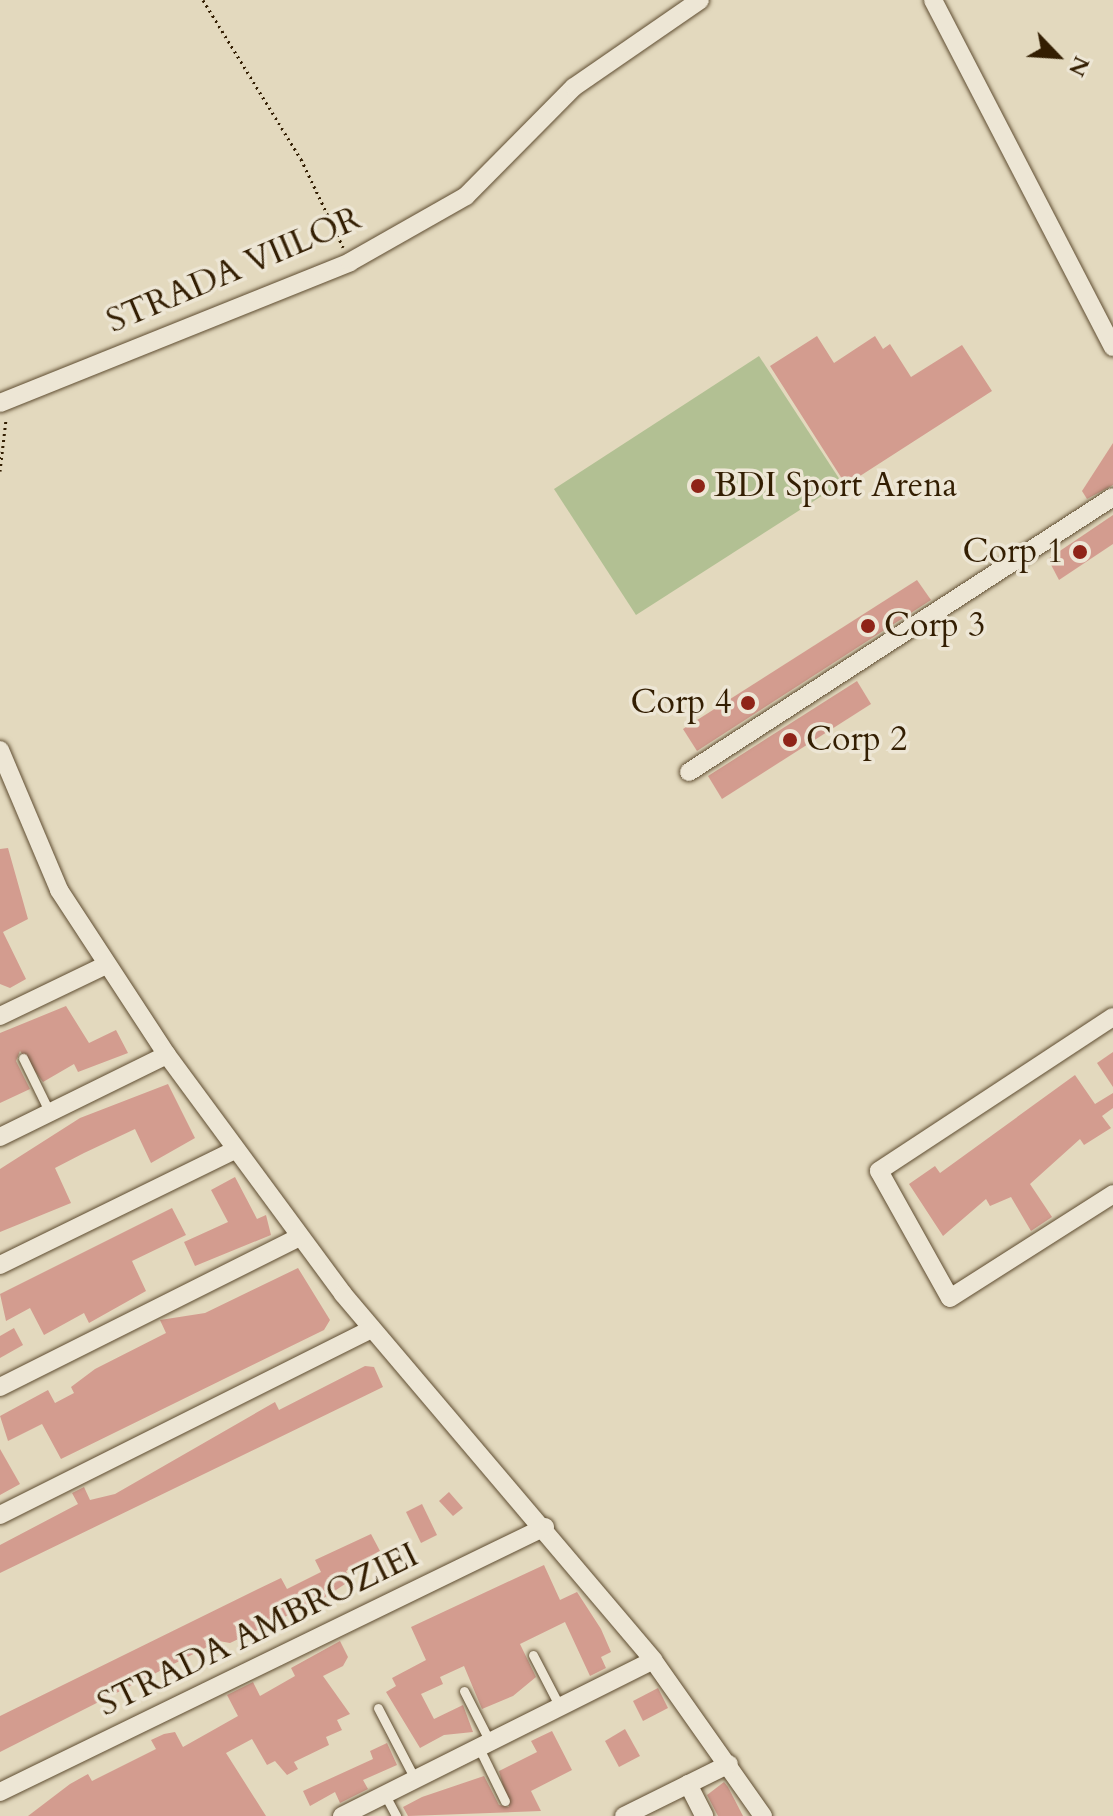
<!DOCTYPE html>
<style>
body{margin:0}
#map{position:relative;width:1113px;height:1816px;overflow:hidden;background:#e3d9be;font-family:Cardo,serif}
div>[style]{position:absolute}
.green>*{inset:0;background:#b2c093}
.building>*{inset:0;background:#d39c8f}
.path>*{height:3px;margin-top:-1.5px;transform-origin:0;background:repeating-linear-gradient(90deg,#331e02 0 2px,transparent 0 6px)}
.roads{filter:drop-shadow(0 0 2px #5f4d31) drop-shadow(0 0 2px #5f4d31)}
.lane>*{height:9px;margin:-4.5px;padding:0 4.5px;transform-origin:4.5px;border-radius:4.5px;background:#ede6d5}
.street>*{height:18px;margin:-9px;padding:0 9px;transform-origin:9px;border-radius:9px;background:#ede6d5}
.dots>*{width:22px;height:22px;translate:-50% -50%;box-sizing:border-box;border:4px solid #ede6d5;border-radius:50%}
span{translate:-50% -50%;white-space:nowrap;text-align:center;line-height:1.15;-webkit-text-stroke:7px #ede6d5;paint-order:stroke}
.street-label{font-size:34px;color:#331e02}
.poi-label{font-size:34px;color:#331e02}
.left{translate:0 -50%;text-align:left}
.right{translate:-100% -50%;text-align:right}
.north{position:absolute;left:1017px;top:16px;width:80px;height:80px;-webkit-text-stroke:6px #ede6d5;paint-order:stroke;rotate:115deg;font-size:22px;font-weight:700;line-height:32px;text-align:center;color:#331e02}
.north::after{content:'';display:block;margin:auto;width:28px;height:36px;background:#331e02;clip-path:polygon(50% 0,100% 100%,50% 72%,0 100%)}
</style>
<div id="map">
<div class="green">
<div style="clip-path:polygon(759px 356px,842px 483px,636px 615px,554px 489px)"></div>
</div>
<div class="building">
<div style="clip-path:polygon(817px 336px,834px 363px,875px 336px,883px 349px,890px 344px,911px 377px,962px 345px,992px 391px,846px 485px,770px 366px)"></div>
<div style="clip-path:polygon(1113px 443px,1113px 485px,1087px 499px,1082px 491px)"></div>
<div style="clip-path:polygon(1113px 515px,1113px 544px,1059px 580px,1048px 559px)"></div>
<div style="clip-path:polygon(917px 580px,931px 600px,697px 751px,683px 729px)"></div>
<div style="clip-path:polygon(857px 681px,871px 704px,722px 799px,708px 776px)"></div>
<div style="clip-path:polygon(8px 848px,28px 919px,3px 932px,26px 979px,10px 988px,0 984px,0 849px)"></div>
<div style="clip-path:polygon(66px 1006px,89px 1043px,116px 1030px,128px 1053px,78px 1072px,74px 1064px,43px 1082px,20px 1051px,16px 1061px,30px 1089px,0 1103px,0 1033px)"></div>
<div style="clip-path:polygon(1113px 1052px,1113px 1087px,1097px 1063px)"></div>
<div style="clip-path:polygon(1075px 1075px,1095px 1104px,1113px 1093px,1113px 1108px,1102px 1116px,1111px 1128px,1084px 1145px,1080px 1139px,1030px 1184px,1052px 1217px,1031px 1231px,1011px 1197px,990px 1206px,986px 1199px,943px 1236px,909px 1184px,935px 1166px,940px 1173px)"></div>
<div style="clip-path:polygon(168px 1084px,195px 1138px,151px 1163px,135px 1129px,84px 1153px,55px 1168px,71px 1203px,0 1232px,0 1169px,80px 1118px)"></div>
<div style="clip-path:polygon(235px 1177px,257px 1219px,266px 1215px,271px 1235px,195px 1266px,184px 1242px,228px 1222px,211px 1190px)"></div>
<div style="clip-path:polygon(172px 1208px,186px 1235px,132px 1261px,146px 1291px,89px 1323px,84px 1313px,44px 1335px,30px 1308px,6px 1321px,0 1294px)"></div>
<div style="clip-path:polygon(298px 1268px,330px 1320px,324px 1330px,61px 1459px,42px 1424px,8px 1441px,0 1416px,48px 1390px,55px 1403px,74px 1393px,71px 1387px,95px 1369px,166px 1333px,160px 1320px,205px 1313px)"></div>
<div style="clip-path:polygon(14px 1328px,23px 1345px,0 1358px,0 1336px)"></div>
<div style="clip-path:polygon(365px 1366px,374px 1367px,383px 1387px,0 1573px,0 1545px,78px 1504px,72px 1493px,84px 1487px,90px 1500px,115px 1494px,275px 1402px,279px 1410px)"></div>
<div style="clip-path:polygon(0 1449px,20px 1484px,0 1495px)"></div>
<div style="clip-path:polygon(449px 1492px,463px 1508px,453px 1516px,439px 1501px)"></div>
<div style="clip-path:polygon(422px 1504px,437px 1535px,421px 1543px,406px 1512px)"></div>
<div style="clip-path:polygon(371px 1534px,380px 1551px,346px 1571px,351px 1580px,324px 1598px,230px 1643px,219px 1641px,0 1752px,0 1716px,256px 1590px,281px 1578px,287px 1589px,321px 1572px,315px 1560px)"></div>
<div style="clip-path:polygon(544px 1565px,560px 1600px,577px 1592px,601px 1629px,611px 1652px,601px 1657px,606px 1668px,590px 1676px,565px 1622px,520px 1644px,536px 1677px,513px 1696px,482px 1709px,464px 1666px,440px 1677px,443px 1684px,421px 1694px,434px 1719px,463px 1705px,473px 1732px,444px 1735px,420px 1748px,386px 1692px,396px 1686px,392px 1678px,426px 1660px,411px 1627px)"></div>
<div style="clip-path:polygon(340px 1641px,348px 1657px,343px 1666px,323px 1676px,350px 1714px,337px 1720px,342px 1730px,326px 1737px,329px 1745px,294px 1762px,298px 1769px,287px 1775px,275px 1761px,267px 1765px,252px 1739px,226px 1753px,266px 1816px,28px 1816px,70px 1784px,88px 1774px,92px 1781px,156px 1749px,151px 1740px,164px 1734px,175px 1732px,183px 1747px,215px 1729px,238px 1716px,227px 1695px,253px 1682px,260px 1696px,295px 1676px,291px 1668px)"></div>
<div style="clip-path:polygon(658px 1688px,668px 1708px,643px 1721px,633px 1701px)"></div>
<div style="clip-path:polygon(625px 1729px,640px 1756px,619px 1767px,605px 1741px)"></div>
<div style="clip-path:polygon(552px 1731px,572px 1770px,531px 1791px,541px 1811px,408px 1816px,403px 1807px,422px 1797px,484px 1776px,499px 1805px,509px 1807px,499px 1771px,537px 1752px,531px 1741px)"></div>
<div style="clip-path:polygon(387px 1743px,397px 1765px,363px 1780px,368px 1789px,340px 1803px,335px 1792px,310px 1806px,303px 1791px,373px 1759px,370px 1751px)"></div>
<div style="clip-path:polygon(724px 1782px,728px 1787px,743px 1816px,718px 1816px,707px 1795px)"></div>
</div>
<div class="path">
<div style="left:203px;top:0;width:187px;rotate:58.4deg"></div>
<div style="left:301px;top:159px;width:98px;rotate:64.5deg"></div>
<div style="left:0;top:471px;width:52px;rotate:-83.4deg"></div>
</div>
<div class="roads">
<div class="lane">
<div style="left:23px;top:1058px;width:61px;rotate:63.9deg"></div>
<div style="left:533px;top:1655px;width:59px;rotate:62.6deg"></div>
<div style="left:464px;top:1691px;width:57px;rotate:63deg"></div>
<div style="left:378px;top:1708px;width:80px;rotate:62.5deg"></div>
<div style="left:479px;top:1748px;width:59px;rotate:63.9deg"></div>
<div style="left:385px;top:1795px;width:24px;rotate:62deg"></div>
</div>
<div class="street">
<div style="left:933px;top:0;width:391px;rotate:62.6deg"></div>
<div style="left:0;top:403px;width:377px;rotate:-21.9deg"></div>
<div style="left:350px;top:262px;width:133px;rotate:-29.6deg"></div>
<div style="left:466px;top:196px;width:153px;rotate:-45.3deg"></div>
<div style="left:574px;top:87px;width:153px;rotate:-34.6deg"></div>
<div style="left:0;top:750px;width:152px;rotate:67.1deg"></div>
<div style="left:59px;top:890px;width:197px;rotate:56.8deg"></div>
<div style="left:167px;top:1055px;width:297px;rotate:53.6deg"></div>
<div style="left:343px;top:1294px;width:480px;rotate:49.7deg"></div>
<div style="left:653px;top:1660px;width:191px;rotate:54.8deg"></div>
<div style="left:689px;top:772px;width:505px;rotate:-32.97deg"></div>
<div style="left:0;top:1016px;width:118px;rotate:-25.7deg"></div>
<div style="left:1113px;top:1017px;width:280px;rotate:146.7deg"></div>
<div style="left:879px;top:1171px;width:145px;rotate:60.8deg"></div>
<div style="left:950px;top:1298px;width:193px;rotate:-32.5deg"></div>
<div style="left:0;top:1137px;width:186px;rotate:-26.2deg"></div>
<div style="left:0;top:1265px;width:262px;rotate:-26.1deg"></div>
<div style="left:0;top:1387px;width:333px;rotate:-26.6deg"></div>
<div style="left:0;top:1515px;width:415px;rotate:-26.6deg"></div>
<div style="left:688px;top:1784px;width:36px;rotate:63deg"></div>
<div style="left:0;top:1792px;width:606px;rotate:-25.93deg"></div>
<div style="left:342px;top:1816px;width:348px;rotate:-26.6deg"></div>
<div style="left:624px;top:1816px;width:117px;rotate:-26.3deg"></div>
</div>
</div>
<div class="dots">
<div style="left:698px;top:486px;background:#8f2418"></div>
<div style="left:1080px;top:552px;background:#8f2418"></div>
<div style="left:868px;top:626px;background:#8f2418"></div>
<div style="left:748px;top:703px;background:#8f2418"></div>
<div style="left:790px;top:740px;background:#8f2418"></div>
</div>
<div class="street-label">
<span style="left:234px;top:270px;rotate:-23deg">STRADA VIILOR</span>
<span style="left:258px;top:1630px;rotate:-26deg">STRADA AMBROZIEI</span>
</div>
<div class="poi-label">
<span class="left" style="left:714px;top:486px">BDI Sport Arena</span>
<span class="right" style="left:1064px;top:552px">Corp 1</span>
<span class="left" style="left:884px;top:626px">Corp 3</span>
<span class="right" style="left:732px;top:703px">Corp 4</span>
<span class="left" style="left:806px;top:740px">Corp 2</span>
</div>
<div class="north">N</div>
</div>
